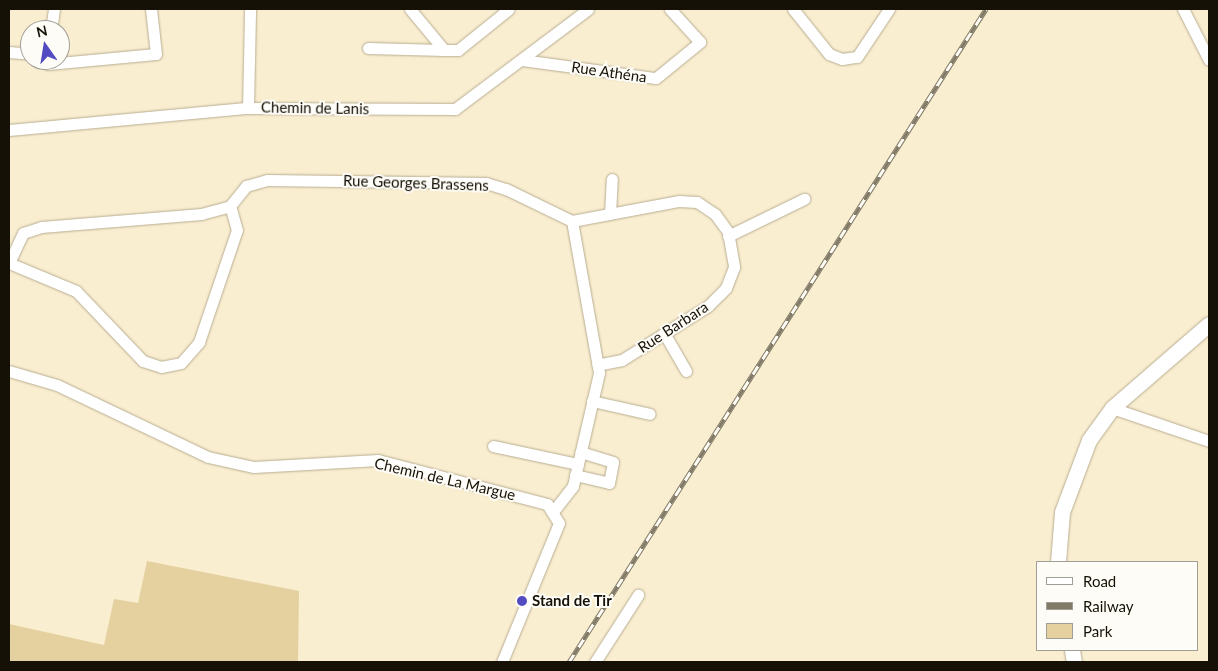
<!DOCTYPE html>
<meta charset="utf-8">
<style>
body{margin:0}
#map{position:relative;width:1218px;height:671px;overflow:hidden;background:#faeed1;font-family:Lato,sans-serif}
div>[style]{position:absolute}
.green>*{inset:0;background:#e5d19f}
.roads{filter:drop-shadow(0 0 1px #b8ad91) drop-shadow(0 0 1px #b8ad91)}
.street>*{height:11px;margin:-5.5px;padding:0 5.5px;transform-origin:5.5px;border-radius:5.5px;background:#fff}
.secondary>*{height:15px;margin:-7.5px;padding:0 7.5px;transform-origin:7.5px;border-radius:7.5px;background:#fff}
.rail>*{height:5px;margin-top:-2.5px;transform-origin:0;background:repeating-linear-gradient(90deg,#fefcf6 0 9px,#817a67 0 18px);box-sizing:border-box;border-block:1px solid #817a67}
.dots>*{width:14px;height:14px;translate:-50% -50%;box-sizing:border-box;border:2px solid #fefcf6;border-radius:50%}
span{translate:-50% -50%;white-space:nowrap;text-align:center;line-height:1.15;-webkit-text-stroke:4px #fefcf6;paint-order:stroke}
.street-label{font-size:15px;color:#151107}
.poi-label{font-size:15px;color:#151107;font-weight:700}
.left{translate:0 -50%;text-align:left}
.frame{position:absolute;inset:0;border:10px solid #151107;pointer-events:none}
.legend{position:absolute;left:1036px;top:561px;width:162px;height:90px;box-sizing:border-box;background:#fefcf6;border:1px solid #a19e96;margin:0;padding:6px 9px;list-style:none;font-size:15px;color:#151107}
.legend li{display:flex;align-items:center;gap:10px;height:25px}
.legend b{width:25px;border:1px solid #a19e96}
.north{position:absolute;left:20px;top:20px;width:50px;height:50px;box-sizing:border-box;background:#fefcf6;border:1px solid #a19e96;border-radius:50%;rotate:347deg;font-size:14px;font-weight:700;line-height:20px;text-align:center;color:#151107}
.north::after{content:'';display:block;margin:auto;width:18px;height:22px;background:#534bc2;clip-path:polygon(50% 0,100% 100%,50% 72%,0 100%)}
</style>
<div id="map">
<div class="green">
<div style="clip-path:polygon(147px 561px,299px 591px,298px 662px,9px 662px,9px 624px,104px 645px,114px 599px,138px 603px)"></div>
</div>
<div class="roads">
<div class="street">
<div style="left:410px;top:9px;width:53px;rotate:50.3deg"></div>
<div style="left:444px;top:50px;width:14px"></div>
<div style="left:458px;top:50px;width:65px;rotate:-38.8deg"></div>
<div style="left:793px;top:9px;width:58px;rotate:51.3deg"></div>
<div style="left:829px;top:54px;width:14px;rotate:21deg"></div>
<div style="left:842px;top:59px;width:15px;rotate:-8deg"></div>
<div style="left:857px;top:57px;width:58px;rotate:-56.3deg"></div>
<div style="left:1183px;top:9px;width:57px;rotate:63deg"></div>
<div style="left:51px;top:30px;width:21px;rotate:-82deg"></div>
<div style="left:368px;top:48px;width:76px;rotate:1.5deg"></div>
<div style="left:9px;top:52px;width:21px;rotate:5deg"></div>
<div style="left:48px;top:60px;width:4px;rotate:90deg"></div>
<div style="left:48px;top:64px;width:108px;rotate:-5.3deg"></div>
<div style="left:156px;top:54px;width:45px;rotate:-96.3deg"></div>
<div style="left:522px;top:60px;width:135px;rotate:7.7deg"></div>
<div style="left:656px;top:78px;width:57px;rotate:-39.3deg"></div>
<div style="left:700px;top:42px;width:45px;rotate:-132.3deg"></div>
<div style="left:248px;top:108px;width:99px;rotate:-88.8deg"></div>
<div style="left:9px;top:130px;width:240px;rotate:-5.3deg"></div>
<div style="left:248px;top:108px;width:207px;rotate:0.3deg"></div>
<div style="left:455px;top:109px;width:166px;rotate:-36.9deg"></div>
<div style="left:610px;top:214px;width:35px;rotate:-87deg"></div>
<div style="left:572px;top:221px;width:109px;rotate:-10.6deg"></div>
<div style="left:679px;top:201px;width:18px;rotate:3deg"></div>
<div style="left:697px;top:202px;width:22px;rotate:34deg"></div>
<div style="left:715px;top:214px;width:22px;rotate:54deg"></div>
<div style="left:728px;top:232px;width:36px;rotate:80deg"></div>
<div style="left:734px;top:267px;width:22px;rotate:111deg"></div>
<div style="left:726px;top:288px;width:25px;rotate:135deg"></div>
<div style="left:708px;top:306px;width:102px;rotate:147.9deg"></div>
<div style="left:622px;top:360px;width:25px;rotate:169deg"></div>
<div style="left:728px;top:236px;width:85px;rotate:-26deg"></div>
<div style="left:9px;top:263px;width:33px;rotate:-65deg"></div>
<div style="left:23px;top:233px;width:19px;rotate:-18deg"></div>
<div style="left:41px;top:227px;width:161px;rotate:-4.6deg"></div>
<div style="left:201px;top:214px;width:30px;rotate:-15deg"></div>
<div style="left:230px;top:206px;width:26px;rotate:-51deg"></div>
<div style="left:246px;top:186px;width:22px;rotate:-16deg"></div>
<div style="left:267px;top:180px;width:219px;rotate:0.8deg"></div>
<div style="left:486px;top:183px;width:21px;rotate:17deg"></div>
<div style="left:506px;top:189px;width:73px;rotate:25.9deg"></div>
<div style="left:572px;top:221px;width:154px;rotate:79.9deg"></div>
<div style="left:599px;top:373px;width:116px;rotate:103deg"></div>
<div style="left:573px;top:486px;width:33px;rotate:128deg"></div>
<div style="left:9px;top:263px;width:73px;rotate:22.7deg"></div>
<div style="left:76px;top:291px;width:97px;rotate:46.3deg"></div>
<div style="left:143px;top:361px;width:19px;rotate:18deg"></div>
<div style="left:161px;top:367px;width:20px;rotate:-11deg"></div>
<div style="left:181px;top:363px;width:28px;rotate:-49deg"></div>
<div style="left:199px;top:342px;width:118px;rotate:-71.3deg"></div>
<div style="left:237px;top:230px;width:25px;rotate:-106deg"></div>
<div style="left:664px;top:333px;width:44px;rotate:59.9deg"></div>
<div style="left:9px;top:371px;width:50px;rotate:16.3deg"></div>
<div style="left:57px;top:385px;width:167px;rotate:25.5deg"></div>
<div style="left:208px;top:457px;width:47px;rotate:12.3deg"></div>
<div style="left:254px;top:467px;width:124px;rotate:-3.2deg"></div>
<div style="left:378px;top:460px;width:175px;rotate:14.6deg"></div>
<div style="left:547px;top:504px;width:22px;rotate:58deg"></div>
<div style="left:559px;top:523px;width:150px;rotate:112.3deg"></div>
<div style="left:592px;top:401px;width:59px;rotate:12.6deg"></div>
<div style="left:1112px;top:408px;width:102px;rotate:18.8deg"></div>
<div style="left:493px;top:446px;width:87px;rotate:12deg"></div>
<div style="left:575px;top:475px;width:35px;rotate:13deg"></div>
<div style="left:609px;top:483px;width:21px;rotate:-79deg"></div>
<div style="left:613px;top:462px;width:34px;rotate:-163deg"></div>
<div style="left:595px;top:662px;width:80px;rotate:-57.3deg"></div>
</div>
<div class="secondary">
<div style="left:1058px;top:562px;width:50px;rotate:-85.4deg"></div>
<div style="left:1062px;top:512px;width:77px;rotate:-69.4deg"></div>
<div style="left:1089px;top:440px;width:39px;rotate:-54deg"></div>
<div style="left:1112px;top:408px;width:128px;rotate:-40.9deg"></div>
<div style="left:1072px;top:650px;width:12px;rotate:81deg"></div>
</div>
</div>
<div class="rail">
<div style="left:569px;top:662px;width:775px;rotate:-57.44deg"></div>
</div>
<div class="dots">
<div style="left:522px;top:601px;background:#534bc2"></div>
</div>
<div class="street-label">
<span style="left:609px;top:72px;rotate:8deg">Rue Athéna</span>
<span style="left:315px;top:108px;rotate:1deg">Chemin de Lanis</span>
<span style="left:416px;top:183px;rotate:2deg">Rue Georges Brassens</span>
<span style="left:673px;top:327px;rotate:-33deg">Rue Barbara</span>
<span style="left:445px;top:479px;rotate:13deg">Chemin de La Margue</span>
</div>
<div class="poi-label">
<span class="left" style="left:532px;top:601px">Stand de Tir</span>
</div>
<div class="frame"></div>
<ul class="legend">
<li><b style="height:6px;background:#fff"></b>Road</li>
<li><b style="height:6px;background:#817a67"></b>Railway</li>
<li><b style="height:14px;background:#e5d19f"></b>Park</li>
</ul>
<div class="north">N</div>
</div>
